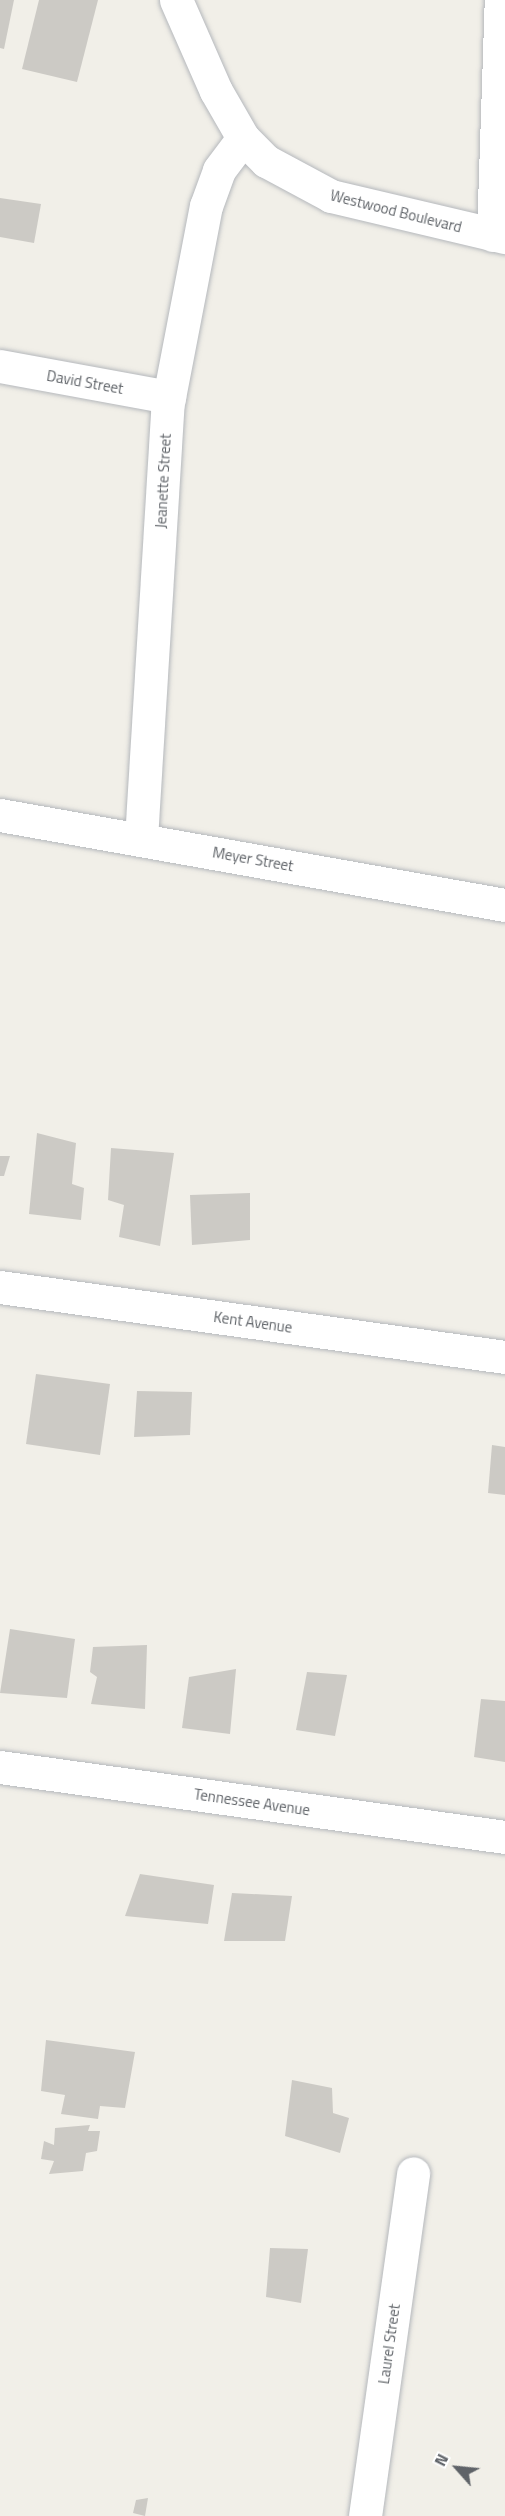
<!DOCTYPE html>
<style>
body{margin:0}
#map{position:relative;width:505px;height:2516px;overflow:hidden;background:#f1efe8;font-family:"Titillium Web",sans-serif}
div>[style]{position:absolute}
.building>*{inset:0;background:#cccac5}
.roads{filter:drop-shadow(0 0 2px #b5b8bc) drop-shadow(0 0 2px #b5b8bc)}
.minor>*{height:33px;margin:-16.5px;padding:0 16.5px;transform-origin:16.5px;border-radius:16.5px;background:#fff}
span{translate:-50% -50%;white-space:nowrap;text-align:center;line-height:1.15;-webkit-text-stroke:6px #fff;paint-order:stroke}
.street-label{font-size:15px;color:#5f6368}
.north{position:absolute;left:427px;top:2438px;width:60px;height:60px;-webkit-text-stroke:4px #fff;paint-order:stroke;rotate:297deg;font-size:16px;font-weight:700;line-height:24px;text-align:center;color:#5f6368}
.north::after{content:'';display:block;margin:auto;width:21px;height:27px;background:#5f6368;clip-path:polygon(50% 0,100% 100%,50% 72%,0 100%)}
</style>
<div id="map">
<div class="building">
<div style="clip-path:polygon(0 0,14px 0,4px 49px,0 48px)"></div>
<div style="clip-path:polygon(39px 0,98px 0,77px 82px,22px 69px)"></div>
<div style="clip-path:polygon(0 198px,41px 204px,34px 243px,0 237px)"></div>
<div style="clip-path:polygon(37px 1133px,76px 1143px,72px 1184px,84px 1188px,81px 1220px,29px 1214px)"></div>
<div style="clip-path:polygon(111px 1148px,174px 1153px,160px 1246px,119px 1237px,124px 1205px,108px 1200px)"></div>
<div style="clip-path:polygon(0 1156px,10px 1156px,4px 1176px,0 1176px)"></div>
<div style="clip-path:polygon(250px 1193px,250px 1240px,192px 1245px,190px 1195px)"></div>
<div style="clip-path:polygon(36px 1374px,110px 1384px,100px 1455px,26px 1444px)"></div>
<div style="clip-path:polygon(137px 1391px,192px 1392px,190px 1435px,134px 1437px)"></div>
<div style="clip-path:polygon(492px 1445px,505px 1447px,505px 1495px,488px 1493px)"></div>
<div style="clip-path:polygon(10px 1629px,75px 1639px,67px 1698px,0 1693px)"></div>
<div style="clip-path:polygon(147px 1645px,145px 1709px,91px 1704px,97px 1677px,90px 1672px,93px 1647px)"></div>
<div style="clip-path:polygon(236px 1669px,230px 1734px,182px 1728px,189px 1677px)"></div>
<div style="clip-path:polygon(307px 1672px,347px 1675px,335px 1736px,296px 1730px)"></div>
<div style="clip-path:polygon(481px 1699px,505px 1701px,505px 1762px,474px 1757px)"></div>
<div style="clip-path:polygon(140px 1874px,214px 1885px,208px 1924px,125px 1916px)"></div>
<div style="clip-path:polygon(232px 1893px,292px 1896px,285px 1941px,224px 1941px)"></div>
<div style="clip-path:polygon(46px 2040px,135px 2052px,125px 2108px,100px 2106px,98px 2119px,61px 2114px,65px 2095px,41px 2091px)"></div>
<div style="clip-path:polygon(292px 2080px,332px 2088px,333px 2113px,349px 2118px,340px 2153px,285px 2136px)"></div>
<div style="clip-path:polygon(90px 2125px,88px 2131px,100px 2131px,97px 2151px,86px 2153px,83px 2171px,49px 2174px,54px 2161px,41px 2159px,44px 2141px,54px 2145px,55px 2128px)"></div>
<div style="clip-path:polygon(270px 2248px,308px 2249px,301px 2303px,266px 2297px)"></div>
<div style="clip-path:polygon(148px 2498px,145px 2516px,133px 2513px,136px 2500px)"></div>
</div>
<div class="roads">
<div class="minor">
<div style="left:176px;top:0;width:99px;rotate:66.3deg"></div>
<div style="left:216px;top:91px;width:54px;rotate:60.1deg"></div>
<div style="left:243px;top:138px;width:33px;rotate:45deg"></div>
<div style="left:266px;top:161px;width:74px;rotate:28.3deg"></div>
<div style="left:331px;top:196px;width:179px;rotate:13.3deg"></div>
<div style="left:493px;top:235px;width:235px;rotate:-88.1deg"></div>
<div style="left:0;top:366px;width:172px;rotate:10.4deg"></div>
<div style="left:0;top:815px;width:513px;rotate:10.11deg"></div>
<div style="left:141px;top:839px;width:432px;rotate:-86.5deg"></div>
<div style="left:167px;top:408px;width:206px;rotate:-79.1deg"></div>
<div style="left:206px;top:206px;width:38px;rotate:-70deg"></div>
<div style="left:219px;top:170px;width:40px;rotate:-53deg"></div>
<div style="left:0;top:1287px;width:510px;rotate:7.89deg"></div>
<div style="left:0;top:1767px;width:510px;rotate:7.89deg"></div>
<div style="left:365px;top:2516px;width:346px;rotate:-82deg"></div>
</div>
</div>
<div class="street-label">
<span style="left:396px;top:211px;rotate:14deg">Westwood Boulevard</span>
<span style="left:85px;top:382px;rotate:10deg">David Street</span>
<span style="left:163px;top:481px;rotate:-87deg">Jeanette Street</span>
<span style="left:253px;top:859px;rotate:10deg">Meyer Street</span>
<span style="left:253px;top:1322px;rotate:8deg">Kent Avenue</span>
<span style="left:252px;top:1802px;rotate:8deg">Tennessee Avenue</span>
<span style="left:389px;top:2344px;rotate:-82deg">Laurel Street</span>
</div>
<div class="north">N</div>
</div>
